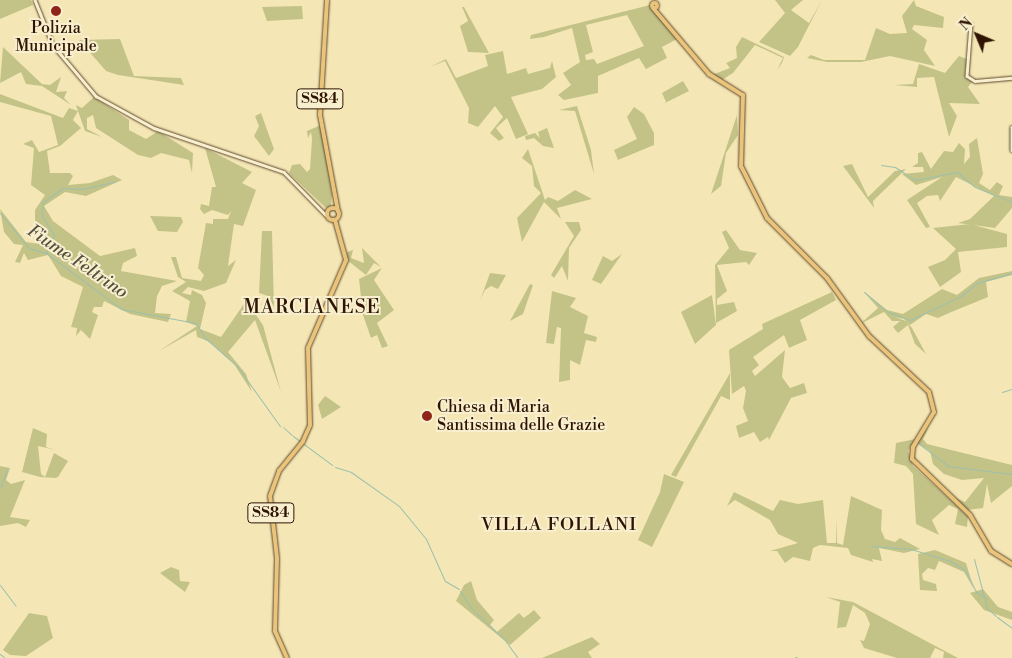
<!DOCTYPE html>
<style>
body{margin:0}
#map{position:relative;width:1012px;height:658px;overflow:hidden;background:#f5e7b5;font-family:"Libre Bodoni",serif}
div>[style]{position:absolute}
.green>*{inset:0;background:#c3c388}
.stream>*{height:1px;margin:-0.5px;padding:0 0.5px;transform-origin:0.5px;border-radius:0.5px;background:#9cc0ad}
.roads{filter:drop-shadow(0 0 1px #60492f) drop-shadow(0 0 1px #60492f)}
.minor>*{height:2.5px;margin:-1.25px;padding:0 1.25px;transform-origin:1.25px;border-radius:1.25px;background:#f8efcf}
.major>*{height:4px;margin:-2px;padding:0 2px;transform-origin:2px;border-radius:2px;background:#eac47a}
.major>.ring{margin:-2px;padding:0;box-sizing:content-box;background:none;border:4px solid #eac47a;border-radius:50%}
.dots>*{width:14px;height:14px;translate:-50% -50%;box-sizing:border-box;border:2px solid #f8efcf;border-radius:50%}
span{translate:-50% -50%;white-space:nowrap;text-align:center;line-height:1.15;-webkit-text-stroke:4px #f8efcf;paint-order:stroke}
.shield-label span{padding:1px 4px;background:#f8efcf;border:1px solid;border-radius:4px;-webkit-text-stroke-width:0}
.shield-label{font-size:15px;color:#2f1402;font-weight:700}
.poi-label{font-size:16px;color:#2f1402}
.left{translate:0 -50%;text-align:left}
.water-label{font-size:18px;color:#55503e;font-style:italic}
.neighbourhood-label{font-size:18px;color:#2f1402;letter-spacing:1px}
.quarter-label{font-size:19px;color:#2f1402;letter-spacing:1px}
.north{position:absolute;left:952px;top:10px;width:50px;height:50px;-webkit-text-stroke:4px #f8efcf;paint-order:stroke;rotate:315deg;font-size:14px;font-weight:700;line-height:20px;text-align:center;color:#2f1402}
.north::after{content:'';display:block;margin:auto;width:18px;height:22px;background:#2f1402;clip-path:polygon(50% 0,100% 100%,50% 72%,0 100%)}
</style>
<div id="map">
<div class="green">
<div style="clip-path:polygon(0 0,31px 0,33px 5px,0 19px)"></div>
<div style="clip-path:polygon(775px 0,803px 0,791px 10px,809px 23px,822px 0,798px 47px,790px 56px,759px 42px,785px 13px)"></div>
<div style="clip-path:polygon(914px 0,916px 6px,944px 17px,943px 28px,914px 25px,912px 29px,927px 40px,924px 50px,935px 66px,890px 56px,861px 62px,827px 62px,807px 58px,811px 55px,824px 60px,865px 60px,876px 28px,890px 34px,907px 33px,902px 16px)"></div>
<div style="clip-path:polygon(evenodd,650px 5px,677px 39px,662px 47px,667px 58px,646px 69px,639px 58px,598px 76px,598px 93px,564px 100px,558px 95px,571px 85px,563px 73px,580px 62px,572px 28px,544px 37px,530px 39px,531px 35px,650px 5px,627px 15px,644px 46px,597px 64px,594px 59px,586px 60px,585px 55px,593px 52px,586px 25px,627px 15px)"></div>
<div style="clip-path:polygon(302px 6px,303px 19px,267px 21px,262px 7px)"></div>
<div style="clip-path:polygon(462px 7px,464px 7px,489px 53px,468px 52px,460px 26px,468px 21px)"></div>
<div style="clip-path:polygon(742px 37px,784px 57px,782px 63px,777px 70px,783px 58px,755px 45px,733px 73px,722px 80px,712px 75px,730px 68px,726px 63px,737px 58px,736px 47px)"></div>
<div style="clip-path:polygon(120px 39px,134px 76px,181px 78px,184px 85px,118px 75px,106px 71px,79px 40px)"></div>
<div style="clip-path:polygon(3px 47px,42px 84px,50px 85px,61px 77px,56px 92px,67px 91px,64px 98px,71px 105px,42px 86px,26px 84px,21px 72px,0 83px)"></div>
<div style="clip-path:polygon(503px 51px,507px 74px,526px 68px,528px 74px,550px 68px,552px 61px,556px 77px,542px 89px,511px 97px,528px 134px,516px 139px,507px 118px,496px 128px,504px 138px,499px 141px,490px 133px,503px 117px,495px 106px,478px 127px,468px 123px,469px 108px,445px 61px,430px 67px,446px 59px,456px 78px,488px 66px,485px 55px)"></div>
<div style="clip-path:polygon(959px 56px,967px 59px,965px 73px,973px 81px,968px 87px,980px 104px,949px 103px,957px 116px,949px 137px,934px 77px,917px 78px,917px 87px,894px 85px,913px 84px,919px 64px,945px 73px)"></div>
<div style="clip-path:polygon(683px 81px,689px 91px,663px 104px,666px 102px,662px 93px)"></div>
<div style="clip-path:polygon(0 94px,63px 118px,69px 108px,78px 111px,76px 105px,82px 108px,94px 97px,129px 120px,129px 130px,146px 139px,158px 131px,193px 153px,192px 173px,189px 160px,161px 153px,151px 158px,138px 155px,96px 128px,93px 115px,87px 118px,87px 129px,102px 137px,85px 131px,78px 111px,73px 120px,81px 128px,60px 146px,47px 151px,50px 173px,70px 173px,73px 176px,68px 185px,90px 183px,113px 175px,122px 180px,86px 196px,65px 192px,44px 206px,53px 221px,100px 256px,135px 248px,137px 256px,123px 263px,121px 271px,177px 281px,162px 286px,157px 296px,155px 313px,171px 314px,168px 322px,130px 314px,104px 301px,102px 307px,94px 307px,92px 312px,98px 315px,90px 339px,81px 330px,76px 336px,77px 328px,71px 327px,83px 287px,61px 276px,48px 255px,28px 260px,24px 253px,20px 263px,15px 262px,23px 245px,14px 244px,4px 232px,0 209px,26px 242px,40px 244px,50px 239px,35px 222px,35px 210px,45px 195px,31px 185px,34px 148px,23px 144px,32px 140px,39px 152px,58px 145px,51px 116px,0 102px)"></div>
<div style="clip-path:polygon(577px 106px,591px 150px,594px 174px,575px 111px,559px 110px)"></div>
<div style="clip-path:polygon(634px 107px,644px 114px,654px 133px,654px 145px,618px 160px,614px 150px,637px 139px,627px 117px)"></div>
<div style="clip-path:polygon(261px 113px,274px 149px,269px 156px,254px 136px,259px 126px,255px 116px)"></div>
<div style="clip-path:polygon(737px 115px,738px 135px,726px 153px,721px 186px,711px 194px)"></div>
<div style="clip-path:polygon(321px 125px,332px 194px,331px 206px,326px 208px,289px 173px,292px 165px,300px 164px,307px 172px,310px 169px,312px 139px,311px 132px,308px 138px,307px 131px)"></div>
<div style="clip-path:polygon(547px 128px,554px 148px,543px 146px,534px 138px,526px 140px,525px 136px,535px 133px,540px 138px,538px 132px)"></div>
<div style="clip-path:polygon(977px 138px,983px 174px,979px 183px,990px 190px,997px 182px,1003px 186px,999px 195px,1012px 197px,1012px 208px,995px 228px,958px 223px,970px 219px,994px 196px,956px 177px,940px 201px,938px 195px,927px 196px,917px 203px,930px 227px,926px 228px,907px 200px,942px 177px,916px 185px,902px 174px,924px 172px,923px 167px,912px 167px,918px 163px,918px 153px,922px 152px,931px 169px,944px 151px,953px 152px,959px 143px,965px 149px,964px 164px,970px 157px,969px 144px)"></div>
<div style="clip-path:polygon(205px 148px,252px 172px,242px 183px,256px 190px,243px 226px,234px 224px,228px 266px,236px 260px,226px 283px,204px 291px,188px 287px,182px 293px,191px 295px,192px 290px,202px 295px,206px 303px,200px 329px,221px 337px,246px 301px,263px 325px,281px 392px,255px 320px,228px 352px,246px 374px,252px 392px,234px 364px,210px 342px,197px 337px,196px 330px,159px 351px,197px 326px,186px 322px,190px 301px,172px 291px,186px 282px,178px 277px,171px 257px,176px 257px,182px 278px,201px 281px,204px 275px,198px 268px,206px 223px,213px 224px,213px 219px,228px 219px,231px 211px,228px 215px,212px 210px,204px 214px,200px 209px,201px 204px,209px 206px,212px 187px,216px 187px)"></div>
<div style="clip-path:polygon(528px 149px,545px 200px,548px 197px,558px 201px,575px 190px,592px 199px,557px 208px,561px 219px,544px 202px,522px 242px,517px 218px,541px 193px,534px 186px,532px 166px,522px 158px)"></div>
<div style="clip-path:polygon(852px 164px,868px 197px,895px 171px,906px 169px,873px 201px,874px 208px,843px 166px)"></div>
<div style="clip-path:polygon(150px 216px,181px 217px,183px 222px,177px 232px,158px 231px)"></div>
<div style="clip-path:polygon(565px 222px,579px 222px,581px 230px,569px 248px,568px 281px,562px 266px,554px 278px,551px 275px,574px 236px)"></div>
<div style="clip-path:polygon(970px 224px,1007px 234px,1007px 247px,958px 252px,961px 272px,940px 287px,928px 267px,945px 260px,956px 249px,933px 228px)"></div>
<div style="clip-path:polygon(726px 230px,740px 250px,757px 253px,749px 265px,746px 262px,717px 265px,727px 291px,717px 299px,717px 305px,734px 302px,737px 311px,716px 323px,715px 265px,729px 248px,722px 232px)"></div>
<div style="clip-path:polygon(262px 231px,272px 231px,274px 307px,268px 296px,259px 293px)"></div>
<div style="clip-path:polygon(362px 248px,381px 267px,374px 263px,366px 275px,347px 260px,347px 252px,353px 250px,351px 258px,364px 263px)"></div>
<div style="clip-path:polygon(622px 254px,601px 284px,592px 280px,603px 256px,612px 261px)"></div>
<div style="clip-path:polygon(382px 268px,374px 280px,394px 310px,377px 323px,388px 346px,382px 348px,377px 335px,371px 338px,363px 315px,359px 279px)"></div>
<div style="clip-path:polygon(1012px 271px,1012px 275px,986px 282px,988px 297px,949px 313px,938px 318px,926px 314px,910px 325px,904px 319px,895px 317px,906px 321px,912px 328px,926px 354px,915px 344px,908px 325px,898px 333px,893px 327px,900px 321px,892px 321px,884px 312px,860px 324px,878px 308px,864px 292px,887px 310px,903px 314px,942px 289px,957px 295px,979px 278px)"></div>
<div style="clip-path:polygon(490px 273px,506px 275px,498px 289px,491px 286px,485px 290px,480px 301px)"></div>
<div style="clip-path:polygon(530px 284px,533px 285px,523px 314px,510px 321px)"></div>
<div style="clip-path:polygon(552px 291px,576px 298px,570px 307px,588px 316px,584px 333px,597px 337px,596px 342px,586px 340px,580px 365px,570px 360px,570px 380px,559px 382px,561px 328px,557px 327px,554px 344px,546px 343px)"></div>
<div style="clip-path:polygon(832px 292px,836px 300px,800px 320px,807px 340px,789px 348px,784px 335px,753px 357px,759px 365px,752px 371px,755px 376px,785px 350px,782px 377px,790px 388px,804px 383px,807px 393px,791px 398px,769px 440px,768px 437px,760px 442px,754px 432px,739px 438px,736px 426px,748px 421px,743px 408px,746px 391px,744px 386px,732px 394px,729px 350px,763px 329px,762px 324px)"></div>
<div style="clip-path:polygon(712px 295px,716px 325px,695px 344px,681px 312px)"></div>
<div style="clip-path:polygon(730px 373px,730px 400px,721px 396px,676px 477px,671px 475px)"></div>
<div style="clip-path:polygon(325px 396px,341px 407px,322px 419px,318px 405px)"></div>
<div style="clip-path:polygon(929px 427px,923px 439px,927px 444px,1012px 465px,1012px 486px,991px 503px,987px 484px,983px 508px,967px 510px,951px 496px,965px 502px,984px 478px,962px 480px,944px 474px,933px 464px,930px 451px,917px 443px)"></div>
<div style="clip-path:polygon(33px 428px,47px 434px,46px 447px,56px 450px,38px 446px,41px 474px,45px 477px,54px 453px,68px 461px,58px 477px,55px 478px,40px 477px,22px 472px)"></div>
<div style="clip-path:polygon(915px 439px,908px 451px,913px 466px,968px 516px,967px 527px,955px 524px,958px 509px,949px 505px,932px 520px,939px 535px,916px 524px,913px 474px,906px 466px,894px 463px,896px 443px)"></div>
<div style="clip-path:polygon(0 466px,10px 468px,6px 480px,11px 484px,25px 480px,10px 517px,30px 520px,26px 527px,18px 523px,0 526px)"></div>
<div style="clip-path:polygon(664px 474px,684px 482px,652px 547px,638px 540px,660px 492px)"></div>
<div style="clip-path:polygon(734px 492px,773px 511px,780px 500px,798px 504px,823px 500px,827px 543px,836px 543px,837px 517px,837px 543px,843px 545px,851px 496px,882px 510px,881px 530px,885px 539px,895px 542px,900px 538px,920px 549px,904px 553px,879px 548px,882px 561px,872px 559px,873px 562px,851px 555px,848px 548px,820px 545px,813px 548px,810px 561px,793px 557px,785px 563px,777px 551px,770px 551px,798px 543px,778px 534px,770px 520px,735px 500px,727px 506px)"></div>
<div style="clip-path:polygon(935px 550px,966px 563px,974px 589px,964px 572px,939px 561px,935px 570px,928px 568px,922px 574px,923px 580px,936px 584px,937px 591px,920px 590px,918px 554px)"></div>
<div style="clip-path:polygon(171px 567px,179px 570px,180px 581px,190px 582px,185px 592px,160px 573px)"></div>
<div style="clip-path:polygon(471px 581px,477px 600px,494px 620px,490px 625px,497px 632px,519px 613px,524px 618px,534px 610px,541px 618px,510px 645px,456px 601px,464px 585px)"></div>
<div style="clip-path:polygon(983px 589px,998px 607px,1012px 612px,1012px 620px,984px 610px,970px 593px)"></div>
<div style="clip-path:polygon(826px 597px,853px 602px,958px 658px,943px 658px,944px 652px,935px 648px,930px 658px,897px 658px,864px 648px,860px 640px,864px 641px,870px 624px,865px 613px,853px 605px,846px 627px,837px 628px,840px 602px)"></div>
<div style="clip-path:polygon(29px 613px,47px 616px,53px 638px,26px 656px,10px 655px,3px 650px)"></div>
<div style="clip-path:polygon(592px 637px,600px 644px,588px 652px,592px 658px,542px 658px)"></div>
</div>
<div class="stream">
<div style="left:881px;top:165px;width:14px;rotate:8deg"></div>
<div style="left:895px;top:167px;width:24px;rotate:33deg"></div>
<div style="left:915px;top:180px;width:43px;rotate:-10.8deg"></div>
<div style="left:957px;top:172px;width:23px;rotate:40deg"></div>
<div style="left:975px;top:187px;width:40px;rotate:22deg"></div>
<div style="left:0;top:213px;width:45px;rotate:50.4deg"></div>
<div style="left:29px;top:248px;width:18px;rotate:16deg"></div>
<div style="left:46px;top:253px;width:94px;rotate:36.7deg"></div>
<div style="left:121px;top:309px;width:76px;rotate:10.6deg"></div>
<div style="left:196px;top:323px;width:16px;rotate:60deg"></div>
<div style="left:204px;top:337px;width:44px;rotate:41.3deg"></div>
<div style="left:237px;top:366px;width:74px;rotate:54.4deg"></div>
<div style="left:46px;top:253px;width:20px;rotate:-66deg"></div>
<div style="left:54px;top:235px;width:22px;rotate:-122deg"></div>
<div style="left:42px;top:216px;width:14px;rotate:-86deg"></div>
<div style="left:43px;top:202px;width:24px;rotate:-35deg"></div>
<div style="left:63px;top:188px;width:20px;rotate:3deg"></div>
<div style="left:83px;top:189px;width:32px;rotate:-13deg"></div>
<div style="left:864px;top:292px;width:31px;rotate:40deg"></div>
<div style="left:888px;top:312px;width:23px;rotate:20deg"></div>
<div style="left:910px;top:320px;width:56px;rotate:-25.2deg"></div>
<div style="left:961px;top:296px;width:21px;rotate:-39deg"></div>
<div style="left:977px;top:283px;width:36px;rotate:-16deg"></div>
<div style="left:1002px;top:392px;width:10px;rotate:-17deg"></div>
<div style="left:283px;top:427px;width:12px;rotate:42deg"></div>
<div style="left:293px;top:436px;width:49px;rotate:36.6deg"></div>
<div style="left:918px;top:443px;width:38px;rotate:37deg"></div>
<div style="left:948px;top:466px;width:64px;rotate:7.1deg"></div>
<div style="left:335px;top:467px;width:17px;rotate:17deg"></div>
<div style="left:351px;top:472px;width:59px;rotate:35.3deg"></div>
<div style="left:399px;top:506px;width:43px;rotate:50.7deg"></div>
<div style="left:426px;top:539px;width:46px;rotate:65.7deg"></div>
<div style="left:445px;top:581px;width:16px;rotate:30deg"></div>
<div style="left:0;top:488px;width:20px;rotate:-70deg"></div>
<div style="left:871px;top:546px;width:40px;rotate:4.3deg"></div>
<div style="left:911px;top:549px;width:41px;rotate:17.1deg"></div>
<div style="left:950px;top:561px;width:17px;rotate:31deg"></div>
<div style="left:965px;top:570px;width:25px;rotate:63deg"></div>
<div style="left:976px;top:592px;width:12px;rotate:31deg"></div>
<div style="left:974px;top:559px;width:51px;rotate:75.1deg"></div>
<div style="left:987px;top:608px;width:12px;rotate:42deg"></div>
<div style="left:0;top:585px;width:26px;rotate:53deg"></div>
<div style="left:460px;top:591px;width:20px;rotate:57deg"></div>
<div style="left:471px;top:608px;width:45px;rotate:43.2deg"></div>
<div style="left:504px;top:639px;width:24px;rotate:54deg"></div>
<div style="left:997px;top:617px;width:19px;rotate:36deg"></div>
<div style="left:0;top:654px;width:6px;rotate:39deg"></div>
<div style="left:795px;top:657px;width:4px;rotate:14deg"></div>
<div style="left:861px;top:658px;width:17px"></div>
</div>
<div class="roads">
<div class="minor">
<div style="left:35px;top:0;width:48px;rotate:68.2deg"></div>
<div style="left:53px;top:45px;width:67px;rotate:49.9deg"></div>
<div style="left:96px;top:96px;width:66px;rotate:28.9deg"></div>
<div style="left:154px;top:128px;width:137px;rotate:18.7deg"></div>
<div style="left:284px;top:172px;width:60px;rotate:45.7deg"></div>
<div style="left:971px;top:24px;width:52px;rotate:94.4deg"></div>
<div style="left:967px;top:76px;width:9px;rotate:32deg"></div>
<div style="left:975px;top:81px;width:37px;rotate:-5deg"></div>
<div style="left:1012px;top:127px;width:23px;rotate:90deg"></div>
</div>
<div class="major">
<div style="left:327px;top:0;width:115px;rotate:93.5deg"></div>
<div style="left:320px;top:115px;width:98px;rotate:79.4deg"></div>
<div class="ring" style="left:651.5px;top:2.5px;width:1px;height:1px"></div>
<div style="left:653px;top:8px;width:87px;rotate:49.7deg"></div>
<div style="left:709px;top:74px;width:40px;rotate:32deg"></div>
<div style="left:743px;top:95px;width:71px;rotate:91.6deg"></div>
<div style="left:741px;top:166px;width:58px;rotate:63.4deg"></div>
<div style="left:767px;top:218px;width:85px;rotate:45deg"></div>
<div style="left:827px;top:278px;width:72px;rotate:54.1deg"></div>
<div style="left:869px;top:336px;width:82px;rotate:43deg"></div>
<div style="left:929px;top:392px;width:21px;rotate:76deg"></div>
<div style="left:934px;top:412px;width:41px;rotate:121deg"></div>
<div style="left:913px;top:447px;width:12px;rotate:95deg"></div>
<div style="left:912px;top:459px;width:81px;rotate:44deg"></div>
<div style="left:970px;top:515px;width:42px;rotate:59.7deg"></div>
<div style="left:991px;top:551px;width:25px;rotate:32deg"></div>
<div class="ring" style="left:327px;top:208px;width:8px;height:8px"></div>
<div style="left:287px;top:658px;width:30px;rotate:-114deg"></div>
<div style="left:275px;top:631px;width:73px;rotate:-88.4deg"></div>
<div style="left:277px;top:558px;width:62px;rotate:-96.4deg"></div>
<div style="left:270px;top:496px;width:27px;rotate:-70deg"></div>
<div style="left:279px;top:471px;width:38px;rotate:-51deg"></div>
<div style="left:303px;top:441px;width:17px;rotate:-66deg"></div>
<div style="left:310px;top:425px;width:77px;rotate:-91.5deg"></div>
<div style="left:308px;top:348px;width:96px;rotate:-66.6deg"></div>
<div style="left:346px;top:260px;width:41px;rotate:-105.4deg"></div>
</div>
</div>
<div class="dots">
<div style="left:56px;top:11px;background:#8f2418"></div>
<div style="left:427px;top:416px;background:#8f2418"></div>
</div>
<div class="shield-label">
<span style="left:320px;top:99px">SS84</span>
<span style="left:271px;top:513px">SS84</span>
</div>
<div class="poi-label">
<span style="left:56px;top:37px">Polizia<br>Municipale</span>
<span class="left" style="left:437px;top:416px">Chiesa di Maria<br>Santissima delle Grazie</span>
</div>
<div class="water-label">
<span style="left:77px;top:262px;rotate:34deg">Fiume Feltrino</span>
</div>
<div class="neighbourhood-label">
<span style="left:559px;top:525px">VILLA FOLLANI</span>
</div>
<div class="quarter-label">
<span style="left:312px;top:308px">MARCIANESE</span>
</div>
<div class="north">N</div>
</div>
